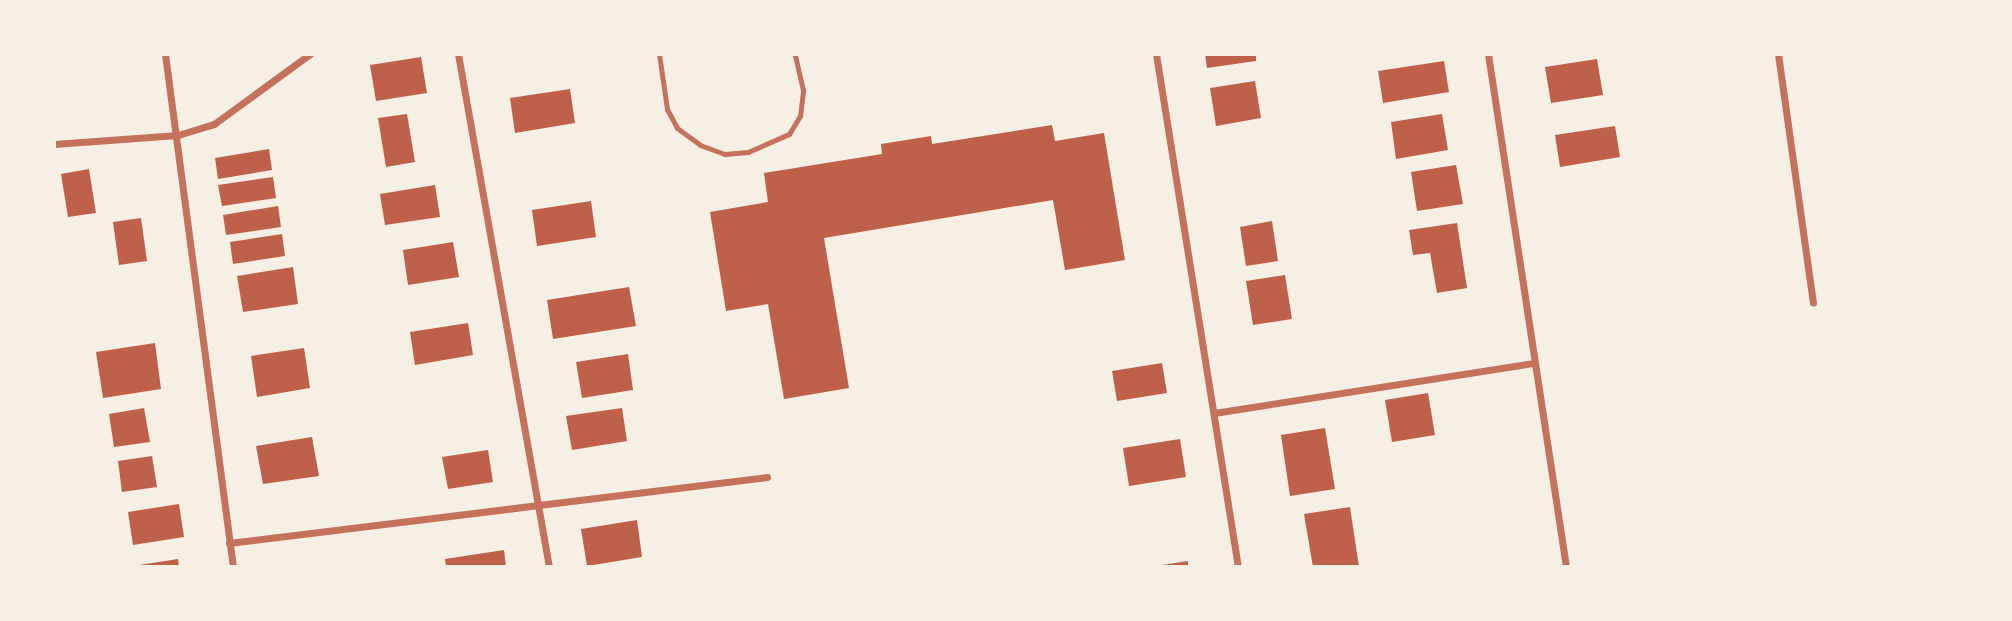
<!DOCTYPE html>
<style>
body{margin:0}
#map{position:relative;width:2012px;height:621px;overflow:hidden;background:#f6efe4;font-family:Mulish,sans-serif}
div>[style]{position:absolute}
.building>*{inset:0;background:#bf614a}
.service>*{height:5px;margin:-2.5px;padding:0 2.5px;transform-origin:2.5px;border-radius:2.5px;background:#c5725c}
.minor>*{height:7px;margin:-3.5px;padding:0 3.5px;transform-origin:3.5px;border-radius:3.5px;background:#c5725c}
span{translate:-50% -50%;white-space:nowrap;text-align:center;line-height:1.15;-webkit-text-stroke:7px #f6efe4;paint-order:stroke}
.frame{position:absolute;inset:0;border:56px solid #f6efe4;pointer-events:none}
</style>
<div id="map">
<div class="building">
<div style="clip-path:polygon(1205px 54px,1256px 54px,1256px 61px,1207px 68px)"></div>
<div style="clip-path:polygon(421px 57px,427px 93px,376px 101px,370px 65px)"></div>
<div style="clip-path:polygon(1597px 59px,1603px 95px,1551px 103px,1545px 67px)"></div>
<div style="clip-path:polygon(1444px 61px,1449px 92px,1383px 103px,1378px 71px)"></div>
<div style="clip-path:polygon(1255px 81px,1261px 118px,1216px 126px,1210px 88px)"></div>
<div style="clip-path:polygon(570px 89px,575px 123px,515px 133px,510px 98px)"></div>
<div style="clip-path:polygon(407px 114px,415px 162px,386px 167px,378px 118px)"></div>
<div style="clip-path:polygon(1442px 114px,1448px 150px,1396px 159px,1391px 122px)"></div>
<div style="clip-path:polygon(1052px 125px,1055px 141px,1104px 133px,1125px 260px,1065px 270px,1053px 200px,824px 238px,849px 388px,784px 399px,768px 304px,726px 311px,710px 212px,768px 202px,764px 173px,882px 154px,881px 144px,931px 136px,932px 144px)"></div>
<div style="clip-path:polygon(1615px 126px,1620px 157px,1560px 167px,1555px 135px)"></div>
<div style="clip-path:polygon(269px 149px,272px 170px,218px 179px,215px 158px)"></div>
<div style="clip-path:polygon(1456px 165px,1463px 204px,1417px 211px,1411px 172px)"></div>
<div style="clip-path:polygon(89px 169px,96px 213px,68px 217px,61px 174px)"></div>
<div style="clip-path:polygon(273px 177px,276px 198px,222px 206px,218px 185px)"></div>
<div style="clip-path:polygon(435px 185px,440px 217px,385px 225px,380px 194px)"></div>
<div style="clip-path:polygon(591px 201px,596px 237px,537px 246px,532px 210px)"></div>
<div style="clip-path:polygon(278px 206px,281px 227px,226px 235px,223px 215px)"></div>
<div style="clip-path:polygon(141px 218px,147px 261px,119px 265px,113px 222px)"></div>
<div style="clip-path:polygon(1272px 221px,1278px 261px,1246px 266px,1240px 227px)"></div>
<div style="clip-path:polygon(1457px 223px,1467px 288px,1437px 293px,1430px 253px,1413px 255px,1409px 230px)"></div>
<div style="clip-path:polygon(282px 234px,285px 256px,233px 264px,230px 242px)"></div>
<div style="clip-path:polygon(453px 242px,459px 277px,408px 285px,403px 250px)"></div>
<div style="clip-path:polygon(293px 267px,298px 304px,243px 312px,237px 276px)"></div>
<div style="clip-path:polygon(1285px 275px,1292px 319px,1253px 325px,1246px 281px)"></div>
<div style="clip-path:polygon(629px 287px,636px 326px,553px 339px,547px 300px)"></div>
<div style="clip-path:polygon(468px 323px,473px 355px,415px 365px,410px 332px)"></div>
<div style="clip-path:polygon(155px 343px,161px 389px,103px 398px,96px 352px)"></div>
<div style="clip-path:polygon(304px 348px,310px 388px,257px 397px,251px 356px)"></div>
<div style="clip-path:polygon(628px 354px,633px 390px,582px 398px,576px 362px)"></div>
<div style="clip-path:polygon(1162px 363px,1167px 393px,1117px 401px,1112px 371px)"></div>
<div style="clip-path:polygon(1428px 393px,1435px 435px,1392px 442px,1385px 400px)"></div>
<div style="clip-path:polygon(144px 408px,150px 442px,114px 447px,109px 414px)"></div>
<div style="clip-path:polygon(622px 408px,627px 441px,572px 450px,566px 416px)"></div>
<div style="clip-path:polygon(1325px 428px,1335px 489px,1290px 496px,1281px 435px)"></div>
<div style="clip-path:polygon(312px 437px,319px 476px,263px 484px,256px 446px)"></div>
<div style="clip-path:polygon(1180px 439px,1186px 477px,1129px 486px,1123px 448px)"></div>
<div style="clip-path:polygon(488px 450px,493px 482px,448px 489px,442px 457px)"></div>
<div style="clip-path:polygon(152px 456px,157px 487px,122px 492px,118px 461px)"></div>
<div style="clip-path:polygon(179px 504px,184px 537px,133px 545px,128px 512px)"></div>
<div style="clip-path:polygon(1350px 507px,1359px 567px,1313px 567px,1304px 514px)"></div>
<div style="clip-path:polygon(637px 520px,642px 557px,587px 566px,581px 529px)"></div>
<div style="clip-path:polygon(504px 550px,506px 567px,446px 567px,445px 559px)"></div>
<div style="clip-path:polygon(178px 559px,179px 567px,139px 567px,139px 565px)"></div>
<div style="clip-path:polygon(1188px 561px,1188px 567px,1162px 567px,1162px 565px)"></div>
</div>
<div class="service">
<div style="left:659px;top:54px;width:56px;rotate:81.7deg"></div>
<div style="left:667px;top:109px;width:21px;rotate:62deg"></div>
<div style="left:677px;top:128px;width:29px;rotate:36deg"></div>
<div style="left:700px;top:145px;width:27px;rotate:20deg"></div>
<div style="left:725px;top:154px;width:23px;rotate:-5deg"></div>
<div style="left:748px;top:152px;width:45px;rotate:-23.7deg"></div>
<div style="left:789px;top:134px;width:21px;rotate:-59deg"></div>
<div style="left:800px;top:116px;width:26px;rotate:-83deg"></div>
<div style="left:803px;top:90px;width:37px;rotate:-103deg"></div>
</div>
<div class="minor">
<div style="left:165px;top:54px;width:517px;rotate:82.45deg"></div>
<div style="left:458px;top:54px;width:521px;rotate:79.94deg"></div>
<div style="left:1156px;top:54px;width:520px;rotate:80.92deg"></div>
<div style="left:1488px;top:54px;width:519px;rotate:81.35deg"></div>
<div style="left:1778px;top:54px;width:251px;rotate:82deg"></div>
<div style="left:54px;top:144px;width:124px;rotate:-4.2deg"></div>
<div style="left:178px;top:135px;width:38px;rotate:-17deg"></div>
<div style="left:214px;top:124px;width:119px;rotate:-36.1deg"></div>
<div style="left:1214px;top:413px;width:324px;rotate:-8.9deg"></div>
<div style="left:229px;top:543px;width:542px;rotate:-6.99deg"></div>
</div>
<div class="frame"></div>
</div>
